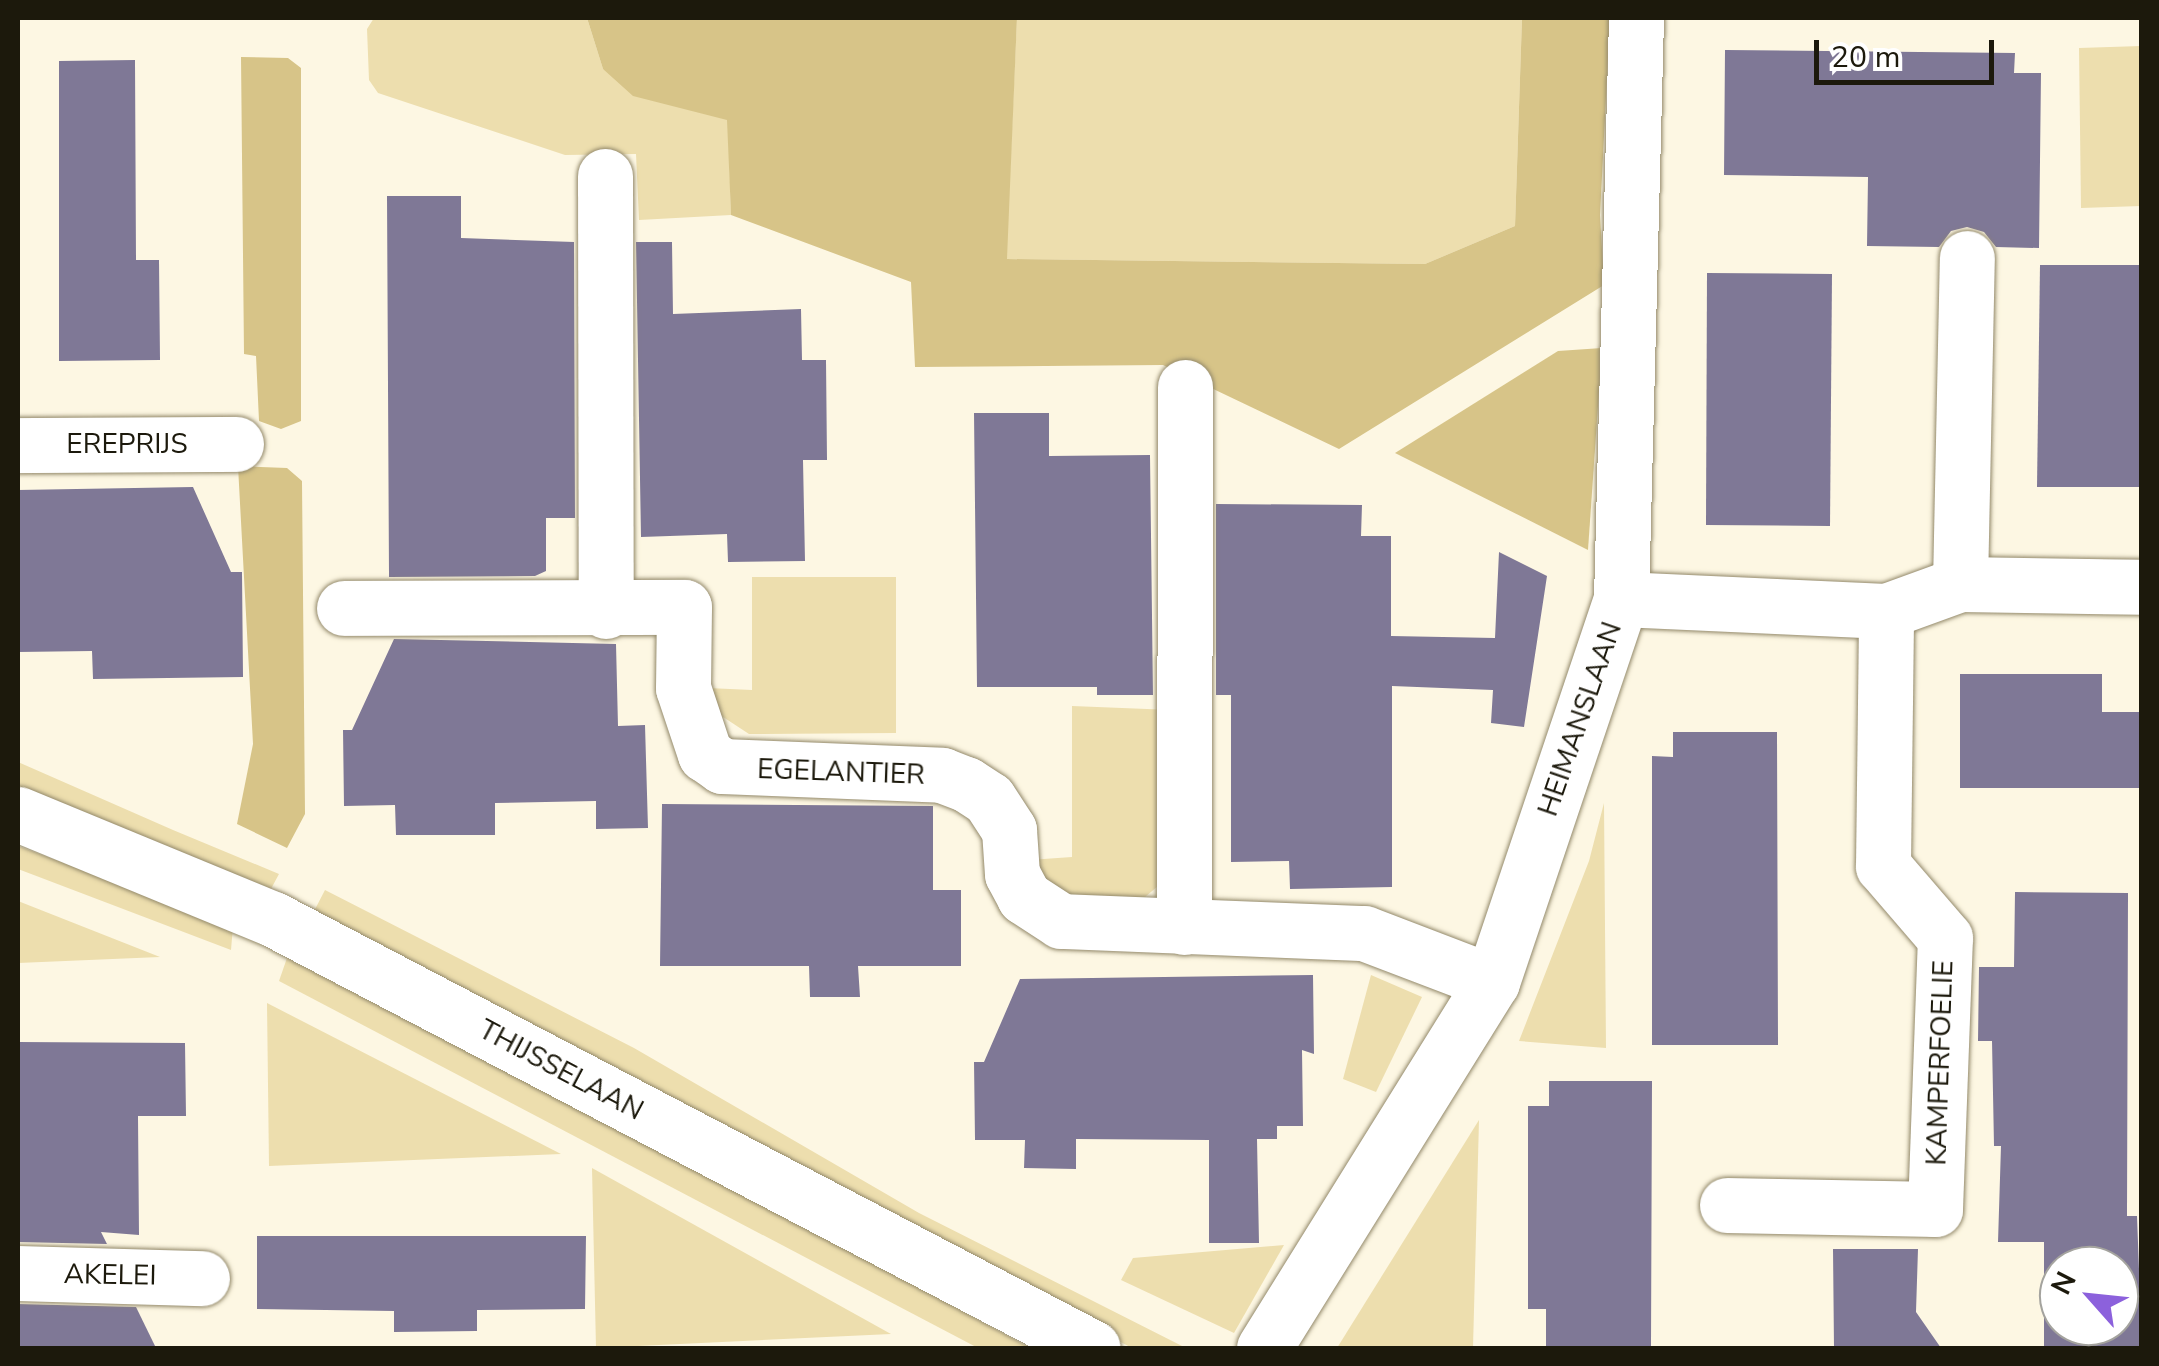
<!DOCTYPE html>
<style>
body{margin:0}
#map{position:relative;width:2159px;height:1366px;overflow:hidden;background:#fdf7e3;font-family:"Nunito Sans",sans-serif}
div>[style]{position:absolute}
.green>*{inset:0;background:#eddeae}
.forest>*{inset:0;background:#d7c488}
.building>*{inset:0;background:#7f7896}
.roads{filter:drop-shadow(0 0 2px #93896a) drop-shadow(0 0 2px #93896a)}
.minor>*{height:55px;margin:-27.5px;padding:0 27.5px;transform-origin:27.5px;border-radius:27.5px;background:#fff}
span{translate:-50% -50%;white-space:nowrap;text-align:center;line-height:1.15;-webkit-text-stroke:8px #fff;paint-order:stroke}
.street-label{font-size:28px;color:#1c190c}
.frame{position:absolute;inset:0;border:20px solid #1c190c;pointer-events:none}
.north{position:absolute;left:2039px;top:1246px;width:100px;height:100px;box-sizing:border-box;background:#fff;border:2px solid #a4a39e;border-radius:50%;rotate:297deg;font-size:28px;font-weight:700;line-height:40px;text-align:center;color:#1c190c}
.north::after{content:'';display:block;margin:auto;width:35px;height:45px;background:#8c61dc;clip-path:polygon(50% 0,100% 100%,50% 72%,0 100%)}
.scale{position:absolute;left:1814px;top:40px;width:180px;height:45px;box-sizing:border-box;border:5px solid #1c190c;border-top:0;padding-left:12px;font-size:30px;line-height:35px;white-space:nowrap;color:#1c190c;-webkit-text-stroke:8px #fff;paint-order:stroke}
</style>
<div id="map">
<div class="green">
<div style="clip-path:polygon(374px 18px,587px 18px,603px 69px,728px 119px,731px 215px,639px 220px,636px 154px,565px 155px,378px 93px,369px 80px,367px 29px)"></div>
<div style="clip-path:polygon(1017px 18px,1522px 18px,1515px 226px,1425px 264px,1006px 259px)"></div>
<div style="clip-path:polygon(2141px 46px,2141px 206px,2081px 208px,2079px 48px)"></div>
<div style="clip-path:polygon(752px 577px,896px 577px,896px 733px,749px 734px,714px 711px,708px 688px,752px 690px)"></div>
<div style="clip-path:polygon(1072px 706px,1172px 710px,1164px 881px,1145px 897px,1068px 905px,1029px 860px,1072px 857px)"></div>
<div style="clip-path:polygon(18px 762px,173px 830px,279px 874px,265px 900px,18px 797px)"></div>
<div style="clip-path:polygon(1604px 803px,1606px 1048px,1519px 1041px,1589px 861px)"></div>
<div style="clip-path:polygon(18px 846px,233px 926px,231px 950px,18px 869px)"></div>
<div style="clip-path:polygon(325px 890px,634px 1048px,919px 1213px,1186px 1348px,1132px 1348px,311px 917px)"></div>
<div style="clip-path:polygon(18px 901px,160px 957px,18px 963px)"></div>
<div style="clip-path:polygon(287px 958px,856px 1254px,1030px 1348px,978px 1348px,279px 981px)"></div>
<div style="clip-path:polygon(1371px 975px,1422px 997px,1376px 1092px,1343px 1079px)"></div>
<div style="clip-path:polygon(267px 1003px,561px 1154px,269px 1166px)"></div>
<div style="clip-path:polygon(1479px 1120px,1473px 1348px,1337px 1348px)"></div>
<div style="clip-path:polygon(592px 1168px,891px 1334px,596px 1348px)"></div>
<div style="clip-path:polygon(1284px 1245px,1234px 1333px,1121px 1280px,1133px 1258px)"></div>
</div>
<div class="forest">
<div style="clip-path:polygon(587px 18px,1017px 18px,1007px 259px,1425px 264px,1515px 226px,1522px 18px,1610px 18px,1600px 215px,1604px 285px,1339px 449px,1163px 365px,915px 367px,911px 282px,731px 215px,727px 120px,633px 96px,603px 69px)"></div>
<div style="clip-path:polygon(241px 57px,288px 58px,301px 68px,301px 421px,281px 429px,259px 421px,256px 356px,244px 354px)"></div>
<div style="clip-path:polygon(1602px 348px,1588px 550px,1395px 453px,1558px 351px)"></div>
<div style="clip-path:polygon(238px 466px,287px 468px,302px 481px,305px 814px,287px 848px,237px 824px,253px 744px)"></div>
</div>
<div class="building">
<div style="clip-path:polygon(1725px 50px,2015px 53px,2014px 73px,2041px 73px,2039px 248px,1996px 247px,1984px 232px,1967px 227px,1951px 231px,1939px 247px,1867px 246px,1868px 177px,1724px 175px)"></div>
<div style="clip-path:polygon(135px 60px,136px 260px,159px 260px,160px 360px,59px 361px,59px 61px)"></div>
<div style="clip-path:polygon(387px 196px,461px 196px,461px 238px,574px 242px,575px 518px,546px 518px,546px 571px,535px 576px,389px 577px)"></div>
<div style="clip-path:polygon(636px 242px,672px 242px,673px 314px,801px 309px,802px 360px,826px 360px,827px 460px,803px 460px,805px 561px,728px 562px,727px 534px,641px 537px)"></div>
<div style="clip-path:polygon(2040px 265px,2142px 265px,2142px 487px,2037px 487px)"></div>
<div style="clip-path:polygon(1707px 273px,1832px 274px,1830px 526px,1706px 525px)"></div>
<div style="clip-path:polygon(974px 413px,1049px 413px,1049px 456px,1150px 455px,1153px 695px,1097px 695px,1097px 687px,977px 687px)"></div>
<div style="clip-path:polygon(193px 487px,231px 572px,242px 572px,243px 677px,93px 679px,92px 651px,18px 652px,18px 490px)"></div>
<div style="clip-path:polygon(1216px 504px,1362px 505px,1361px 536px,1391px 536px,1391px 636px,1495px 638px,1499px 552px,1547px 576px,1524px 727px,1491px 723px,1493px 690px,1392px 686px,1392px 887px,1290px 889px,1289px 861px,1231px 862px,1231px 695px,1216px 695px)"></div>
<div style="clip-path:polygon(394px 639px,616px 644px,618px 726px,645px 725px,648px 828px,596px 829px,596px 801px,495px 803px,495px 835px,396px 835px,395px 805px,344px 806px,343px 730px,352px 730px)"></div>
<div style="clip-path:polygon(1960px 674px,2102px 674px,2102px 712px,2142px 712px,2142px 788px,1960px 788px)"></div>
<div style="clip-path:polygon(1673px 732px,1777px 732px,1778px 1045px,1652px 1045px,1652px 756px,1673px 757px)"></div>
<div style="clip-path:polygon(662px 804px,933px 806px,933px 890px,961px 890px,961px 966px,858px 966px,860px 997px,810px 997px,809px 966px,660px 966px)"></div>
<div style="clip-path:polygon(evenodd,2015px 892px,2128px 893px,2127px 1216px,2137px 1216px,2142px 1348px,2044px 1348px,2044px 1242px,1998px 1242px,2001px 1146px,1994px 1146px,1992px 1041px,1978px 1041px,1979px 967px,2014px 967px,2015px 892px,2059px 1266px,2119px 1266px,2119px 1326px,2059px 1326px,2059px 1266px)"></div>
<div style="clip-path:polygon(1313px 975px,1314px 1054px,1302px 1050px,1303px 1126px,1277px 1126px,1277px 1139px,1257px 1139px,1259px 1243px,1209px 1243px,1209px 1140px,1076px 1139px,1076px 1169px,1024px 1168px,1025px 1140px,975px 1140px,974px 1062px,984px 1062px,1020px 979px)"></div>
<div style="clip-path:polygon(18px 1042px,185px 1043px,186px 1116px,138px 1116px,139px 1235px,101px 1232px,107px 1244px,18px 1242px)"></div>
<div style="clip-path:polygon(1549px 1081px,1652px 1081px,1651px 1348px,1546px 1348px,1546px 1309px,1528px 1309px,1528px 1106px,1549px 1106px)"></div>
<div style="clip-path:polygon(257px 1236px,586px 1236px,585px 1309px,477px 1310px,477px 1331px,394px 1332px,394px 1311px,257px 1309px)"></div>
<div style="clip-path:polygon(1833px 1249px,1918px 1249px,1916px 1312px,1941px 1348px,1834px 1348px)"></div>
<div style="clip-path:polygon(18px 1304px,136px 1307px,156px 1348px,18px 1348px)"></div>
</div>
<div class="roads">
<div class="minor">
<div style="left:605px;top:176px;width:435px;rotate:89.9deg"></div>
<div style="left:18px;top:445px;width:218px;rotate:-0.3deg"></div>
<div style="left:1960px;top:584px;width:326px;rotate:-88.8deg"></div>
<div style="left:1621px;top:599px;width:265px;rotate:2.6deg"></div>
<div style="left:1886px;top:611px;width:79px;rotate:-20deg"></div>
<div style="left:1960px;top:584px;width:182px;rotate:0.9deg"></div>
<div style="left:344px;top:608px;width:340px;rotate:-0.2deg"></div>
<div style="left:684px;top:607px;width:81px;rotate:90.7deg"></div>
<div style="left:683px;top:688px;width:70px;rotate:71.6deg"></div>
<div style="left:705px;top:754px;width:21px;rotate:35deg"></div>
<div style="left:722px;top:766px;width:220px;rotate:2.3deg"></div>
<div style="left:942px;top:775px;width:26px;rotate:21deg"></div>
<div style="left:966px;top:784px;width:27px;rotate:33deg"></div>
<div style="left:989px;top:799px;width:37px;rotate:57deg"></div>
<div style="left:1009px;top:830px;width:44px;rotate:86.1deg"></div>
<div style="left:1012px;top:874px;width:26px;rotate:62deg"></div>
<div style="left:1024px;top:897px;width:44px;rotate:33deg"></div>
<div style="left:1061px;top:921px;width:303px;rotate:2.3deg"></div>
<div style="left:1364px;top:933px;width:137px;rotate:20.9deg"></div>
<div style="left:18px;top:814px;width:276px;rotate:22.4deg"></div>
<div style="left:273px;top:919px;width:925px;rotate:27.62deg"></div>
<div style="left:1184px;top:927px;width:540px;rotate:-89.89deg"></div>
<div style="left:1727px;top:1205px;width:208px;rotate:1.1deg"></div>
<div style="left:1935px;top:1209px;width:271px;rotate:-87.9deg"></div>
<div style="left:1945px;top:938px;width:95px;rotate:-130.7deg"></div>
<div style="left:1883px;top:866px;width:255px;rotate:-89.3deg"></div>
<div style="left:18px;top:1273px;width:184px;rotate:1.6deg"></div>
<div style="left:1264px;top:1348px;width:431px;rotate:-58.1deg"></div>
<div style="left:1492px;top:982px;width:404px;rotate:-71.4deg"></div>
<div style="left:1621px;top:599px;width:581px;rotate:-88.52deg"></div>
</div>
</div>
<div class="street-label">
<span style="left:127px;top:444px">EREPRIJS</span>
<span style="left:1580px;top:719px;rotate:-71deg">HEIMANSLAAN</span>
<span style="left:841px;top:772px;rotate:2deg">EGELANTIER</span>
<span style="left:1940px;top:1063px;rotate:-88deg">KAMPERFOELIE</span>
<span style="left:561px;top:1070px;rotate:28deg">THIJSSELAAN</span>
<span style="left:110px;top:1275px;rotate:1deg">AKELEI</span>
</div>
<div class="frame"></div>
<div class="north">N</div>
<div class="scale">20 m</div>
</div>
